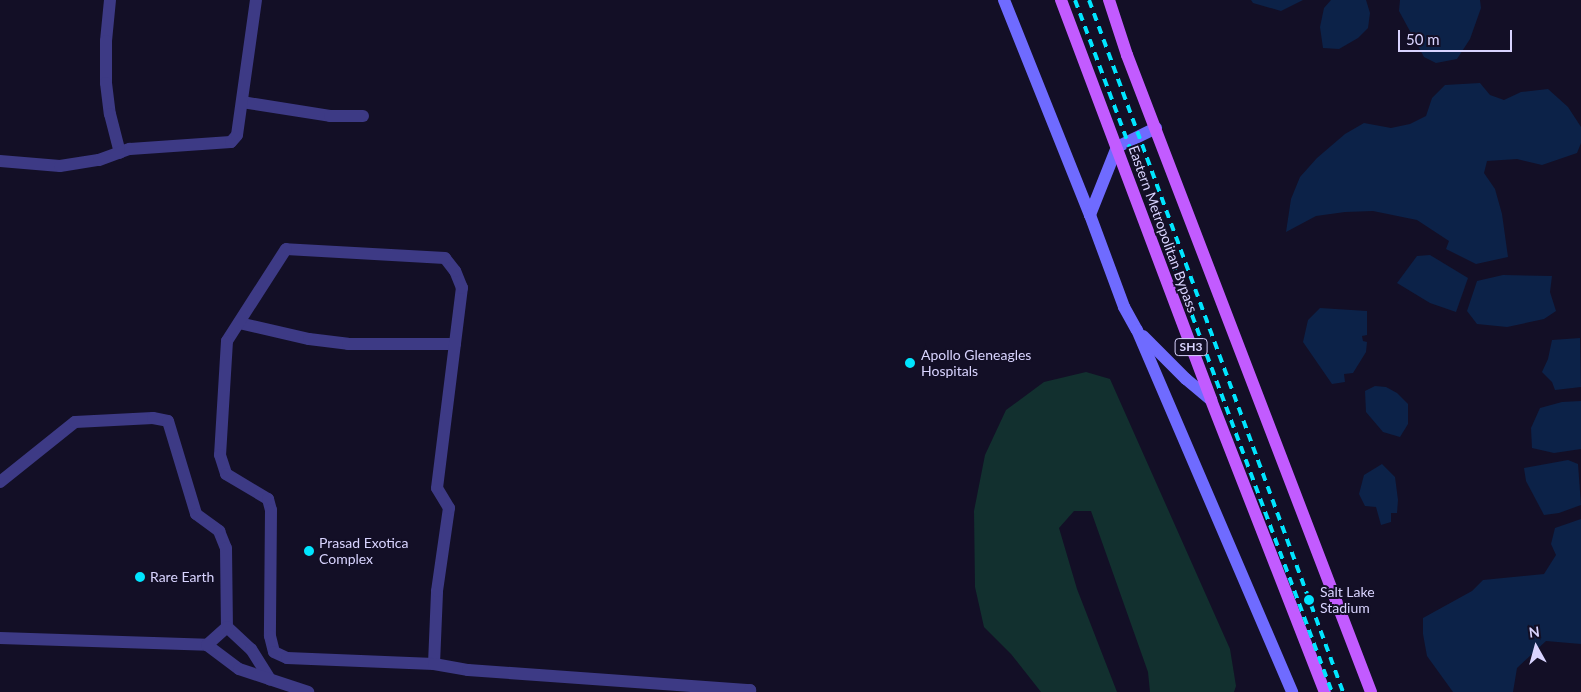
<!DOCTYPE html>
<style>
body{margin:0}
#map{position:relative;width:1581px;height:692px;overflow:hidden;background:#130f26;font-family:Lato,sans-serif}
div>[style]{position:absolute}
.green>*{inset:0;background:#12302f}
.water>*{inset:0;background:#0c2248}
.street>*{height:12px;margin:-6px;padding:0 6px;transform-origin:6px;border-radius:6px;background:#3d3a85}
.secondary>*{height:12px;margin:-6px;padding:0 6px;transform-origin:6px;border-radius:6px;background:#6f6bff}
.primary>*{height:12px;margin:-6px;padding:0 6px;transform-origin:6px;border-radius:6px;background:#c25bff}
.rail>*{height:4px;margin-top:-2px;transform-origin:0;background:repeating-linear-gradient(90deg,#00e5ff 0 8px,transparent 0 14px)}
.dots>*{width:14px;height:14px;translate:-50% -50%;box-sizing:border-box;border:2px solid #130f26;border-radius:50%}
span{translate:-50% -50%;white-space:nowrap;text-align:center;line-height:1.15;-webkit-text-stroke:4px #130f26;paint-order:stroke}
.shield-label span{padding:1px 4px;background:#130f26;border:1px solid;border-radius:4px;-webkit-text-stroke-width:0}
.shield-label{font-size:12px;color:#d9d4ff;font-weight:700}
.street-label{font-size:14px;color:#d9d4ff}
.poi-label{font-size:14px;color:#d9d4ff}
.left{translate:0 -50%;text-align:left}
.north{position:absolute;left:1511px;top:622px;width:50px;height:50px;-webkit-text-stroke:4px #130f26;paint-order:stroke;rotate:353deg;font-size:14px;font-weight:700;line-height:20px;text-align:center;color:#d9d4ff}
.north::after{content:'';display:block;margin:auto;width:18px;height:22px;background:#d9d4ff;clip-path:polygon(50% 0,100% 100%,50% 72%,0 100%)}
.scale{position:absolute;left:1398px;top:30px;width:114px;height:22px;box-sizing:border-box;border:2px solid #d9d4ff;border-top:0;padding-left:6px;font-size:15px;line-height:18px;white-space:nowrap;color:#d9d4ff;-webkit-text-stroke:4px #130f26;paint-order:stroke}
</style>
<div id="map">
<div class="green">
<div style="clip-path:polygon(1086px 372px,1110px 379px,1230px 649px,1236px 686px,1234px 692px,1150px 692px,1148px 672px,1091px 511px,1074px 511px,1059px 528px,1077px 589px,1117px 692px,1041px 692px,1011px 654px,984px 627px,975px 587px,974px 511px,985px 455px,1006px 410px,1044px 382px)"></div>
</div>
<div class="water">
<div style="clip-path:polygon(1251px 0,1303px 0,1281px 11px,1253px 3px)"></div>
<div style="clip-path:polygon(1331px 0,1366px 0,1370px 13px,1368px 28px,1358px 38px,1339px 49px,1323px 48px,1320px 27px,1324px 8px)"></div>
<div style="clip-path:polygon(1400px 0,1480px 0,1481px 8px,1470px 39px,1457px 59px,1436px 63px,1424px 57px,1399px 11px)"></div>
<div style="clip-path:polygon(1480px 83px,1490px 95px,1504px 100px,1521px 92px,1548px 89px,1568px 107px,1581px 127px,1581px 143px,1577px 153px,1542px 165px,1517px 159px,1487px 161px,1484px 173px,1495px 189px,1502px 214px,1508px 257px,1476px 264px,1446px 249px,1449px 241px,1417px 220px,1373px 211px,1345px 212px,1316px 216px,1286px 232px,1291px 199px,1300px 177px,1317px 158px,1345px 134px,1364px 123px,1391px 128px,1410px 124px,1426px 116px,1432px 98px,1445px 85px)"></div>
<div style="clip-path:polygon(1430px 255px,1468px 278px,1456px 312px,1430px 303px,1397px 283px,1417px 256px)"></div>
<div style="clip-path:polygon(1503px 275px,1552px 276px,1550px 292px,1556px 311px,1544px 319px,1507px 327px,1477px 324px,1467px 311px,1477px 281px)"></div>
<div style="clip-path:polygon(1320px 308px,1367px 311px,1367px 335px,1362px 336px,1363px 341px,1367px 342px,1366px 352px,1353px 373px,1344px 374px,1345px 382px,1332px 384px,1303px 342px,1308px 320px)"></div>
<div style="clip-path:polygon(1580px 338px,1581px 387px,1555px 390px,1552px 382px,1542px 372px,1548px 359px,1552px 340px)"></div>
<div style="clip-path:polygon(1375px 386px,1386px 387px,1397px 393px,1408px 404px,1408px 424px,1400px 437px,1383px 432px,1366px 412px,1365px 391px)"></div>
<div style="clip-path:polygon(1581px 401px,1581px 449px,1554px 453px,1532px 448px,1531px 428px,1540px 408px,1562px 402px)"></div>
<div style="clip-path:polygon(1568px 460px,1578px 464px,1581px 505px,1559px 513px,1544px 515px,1526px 481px,1524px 468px)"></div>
<div style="clip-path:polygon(1382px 464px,1395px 477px,1398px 500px,1397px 513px,1391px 513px,1391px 522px,1381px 525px,1376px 507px,1365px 506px,1359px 494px,1364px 475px)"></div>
<div style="clip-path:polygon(1581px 519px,1581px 644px,1546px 641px,1517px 668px,1513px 692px,1453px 692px,1427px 656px,1423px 634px,1423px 618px,1472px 591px,1483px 580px,1544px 574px,1556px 555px,1551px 544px,1555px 528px)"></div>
</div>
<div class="street">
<div style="left:110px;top:0;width:41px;rotate:95.6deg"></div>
<div style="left:106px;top:41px;width:42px;rotate:90deg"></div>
<div style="left:106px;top:83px;width:31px;rotate:83deg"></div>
<div style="left:110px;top:114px;width:40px;rotate:75.6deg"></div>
<div style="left:242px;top:102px;width:89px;rotate:9deg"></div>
<div style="left:330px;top:116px;width:33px"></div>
<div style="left:0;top:161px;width:60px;rotate:4.8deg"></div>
<div style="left:60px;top:166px;width:39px;rotate:-9deg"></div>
<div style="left:99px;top:160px;width:33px;rotate:-20deg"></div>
<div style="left:130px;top:149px;width:101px;rotate:-4deg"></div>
<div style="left:231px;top:142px;width:9px;rotate:-49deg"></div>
<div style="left:237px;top:135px;width:136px;rotate:-82deg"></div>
<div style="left:239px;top:323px;width:72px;rotate:12.9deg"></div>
<div style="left:309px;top:339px;width:39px;rotate:7deg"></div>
<div style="left:348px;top:344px;width:107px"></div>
<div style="left:0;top:482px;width:96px;rotate:-38.7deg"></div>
<div style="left:75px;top:422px;width:78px;rotate:-2.9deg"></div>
<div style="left:153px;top:418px;width:15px;rotate:11deg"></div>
<div style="left:168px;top:421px;width:97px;rotate:73.2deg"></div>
<div style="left:196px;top:514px;width:29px;rotate:36deg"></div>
<div style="left:219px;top:531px;width:18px;rotate:68deg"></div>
<div style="left:226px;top:548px;width:79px;rotate:89.3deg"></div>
<div style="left:227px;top:627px;width:33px;rotate:43deg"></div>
<div style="left:251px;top:649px;width:36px;rotate:58deg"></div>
<div style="left:0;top:638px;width:207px;rotate:1.9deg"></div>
<div style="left:207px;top:645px;width:40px;rotate:37deg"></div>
<div style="left:239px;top:669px;width:73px;rotate:18.4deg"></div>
<div style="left:207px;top:645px;width:27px;rotate:-42deg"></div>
<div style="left:434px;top:664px;width:73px;rotate:-87.6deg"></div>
<div style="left:437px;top:591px;width:84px;rotate:-81.8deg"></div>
<div style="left:449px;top:508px;width:23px;rotate:-121deg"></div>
<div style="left:437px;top:488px;width:202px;rotate:-82.9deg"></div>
<div style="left:462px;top:288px;width:18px;rotate:-112deg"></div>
<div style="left:455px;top:271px;width:16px;rotate:-128deg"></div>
<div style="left:445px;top:258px;width:159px;rotate:-176.8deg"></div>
<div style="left:286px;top:249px;width:109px;rotate:122.7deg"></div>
<div style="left:227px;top:341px;width:114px;rotate:93.5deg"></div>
<div style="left:220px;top:455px;width:20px;rotate:72deg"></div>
<div style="left:226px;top:474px;width:49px;rotate:30.8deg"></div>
<div style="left:268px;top:499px;width:11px;rotate:75deg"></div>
<div style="left:271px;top:510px;width:126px;rotate:90.5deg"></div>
<div style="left:270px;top:636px;width:16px;rotate:76deg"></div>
<div style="left:274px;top:652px;width:14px;rotate:25deg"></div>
<div style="left:287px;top:658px;width:147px;rotate:2.3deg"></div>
<div style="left:434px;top:664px;width:35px;rotate:10deg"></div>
<div style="left:468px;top:670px;width:283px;rotate:4.1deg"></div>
<div style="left:750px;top:690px;width:2px;rotate:90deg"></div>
</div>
<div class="secondary">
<div style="left:1004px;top:0;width:232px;rotate:68.2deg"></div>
<div style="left:1156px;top:128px;width:43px;rotate:154deg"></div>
<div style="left:1117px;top:147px;width:73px;rotate:111.7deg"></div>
<div style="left:1090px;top:215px;width:98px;rotate:69.7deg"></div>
<div style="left:1124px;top:307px;width:26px;rotate:61deg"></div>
<div style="left:1137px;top:330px;width:394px;rotate:66.8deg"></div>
<div style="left:1143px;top:336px;width:61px;rotate:45deg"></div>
<div style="left:1186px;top:379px;width:33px;rotate:40deg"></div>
</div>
<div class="primary">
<div style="left:1061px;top:0;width:427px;rotate:69.4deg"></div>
<div style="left:1211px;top:400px;width:313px;rotate:68.7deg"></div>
<div style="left:1109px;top:0;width:58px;rotate:71.9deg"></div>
<div style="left:1127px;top:55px;width:682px;rotate:69.04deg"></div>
</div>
<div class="rail">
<div style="left:1075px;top:0;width:738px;rotate:69.63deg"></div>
<div style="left:1089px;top:0;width:737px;rotate:69.84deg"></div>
</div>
<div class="dots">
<div style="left:910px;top:363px;background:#00e5ff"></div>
<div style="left:309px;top:551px;background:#00e5ff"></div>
<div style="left:140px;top:577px;background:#00e5ff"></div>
<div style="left:1309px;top:600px;background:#00e5ff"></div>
</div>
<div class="shield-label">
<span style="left:1191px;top:347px">SH3</span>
</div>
<div class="street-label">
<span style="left:1163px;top:229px;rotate:70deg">Eastern Metropolitan Bypass</span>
</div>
<div class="poi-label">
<span class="left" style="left:921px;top:363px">Apollo Gleneagles<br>Hospitals</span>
<span class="left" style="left:319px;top:551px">Prasad Exotica<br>Complex</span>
<span class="left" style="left:150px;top:577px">Rare Earth</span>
<span class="left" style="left:1320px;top:600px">Salt Lake<br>Stadium</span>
</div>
<div class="north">N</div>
<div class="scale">50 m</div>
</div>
